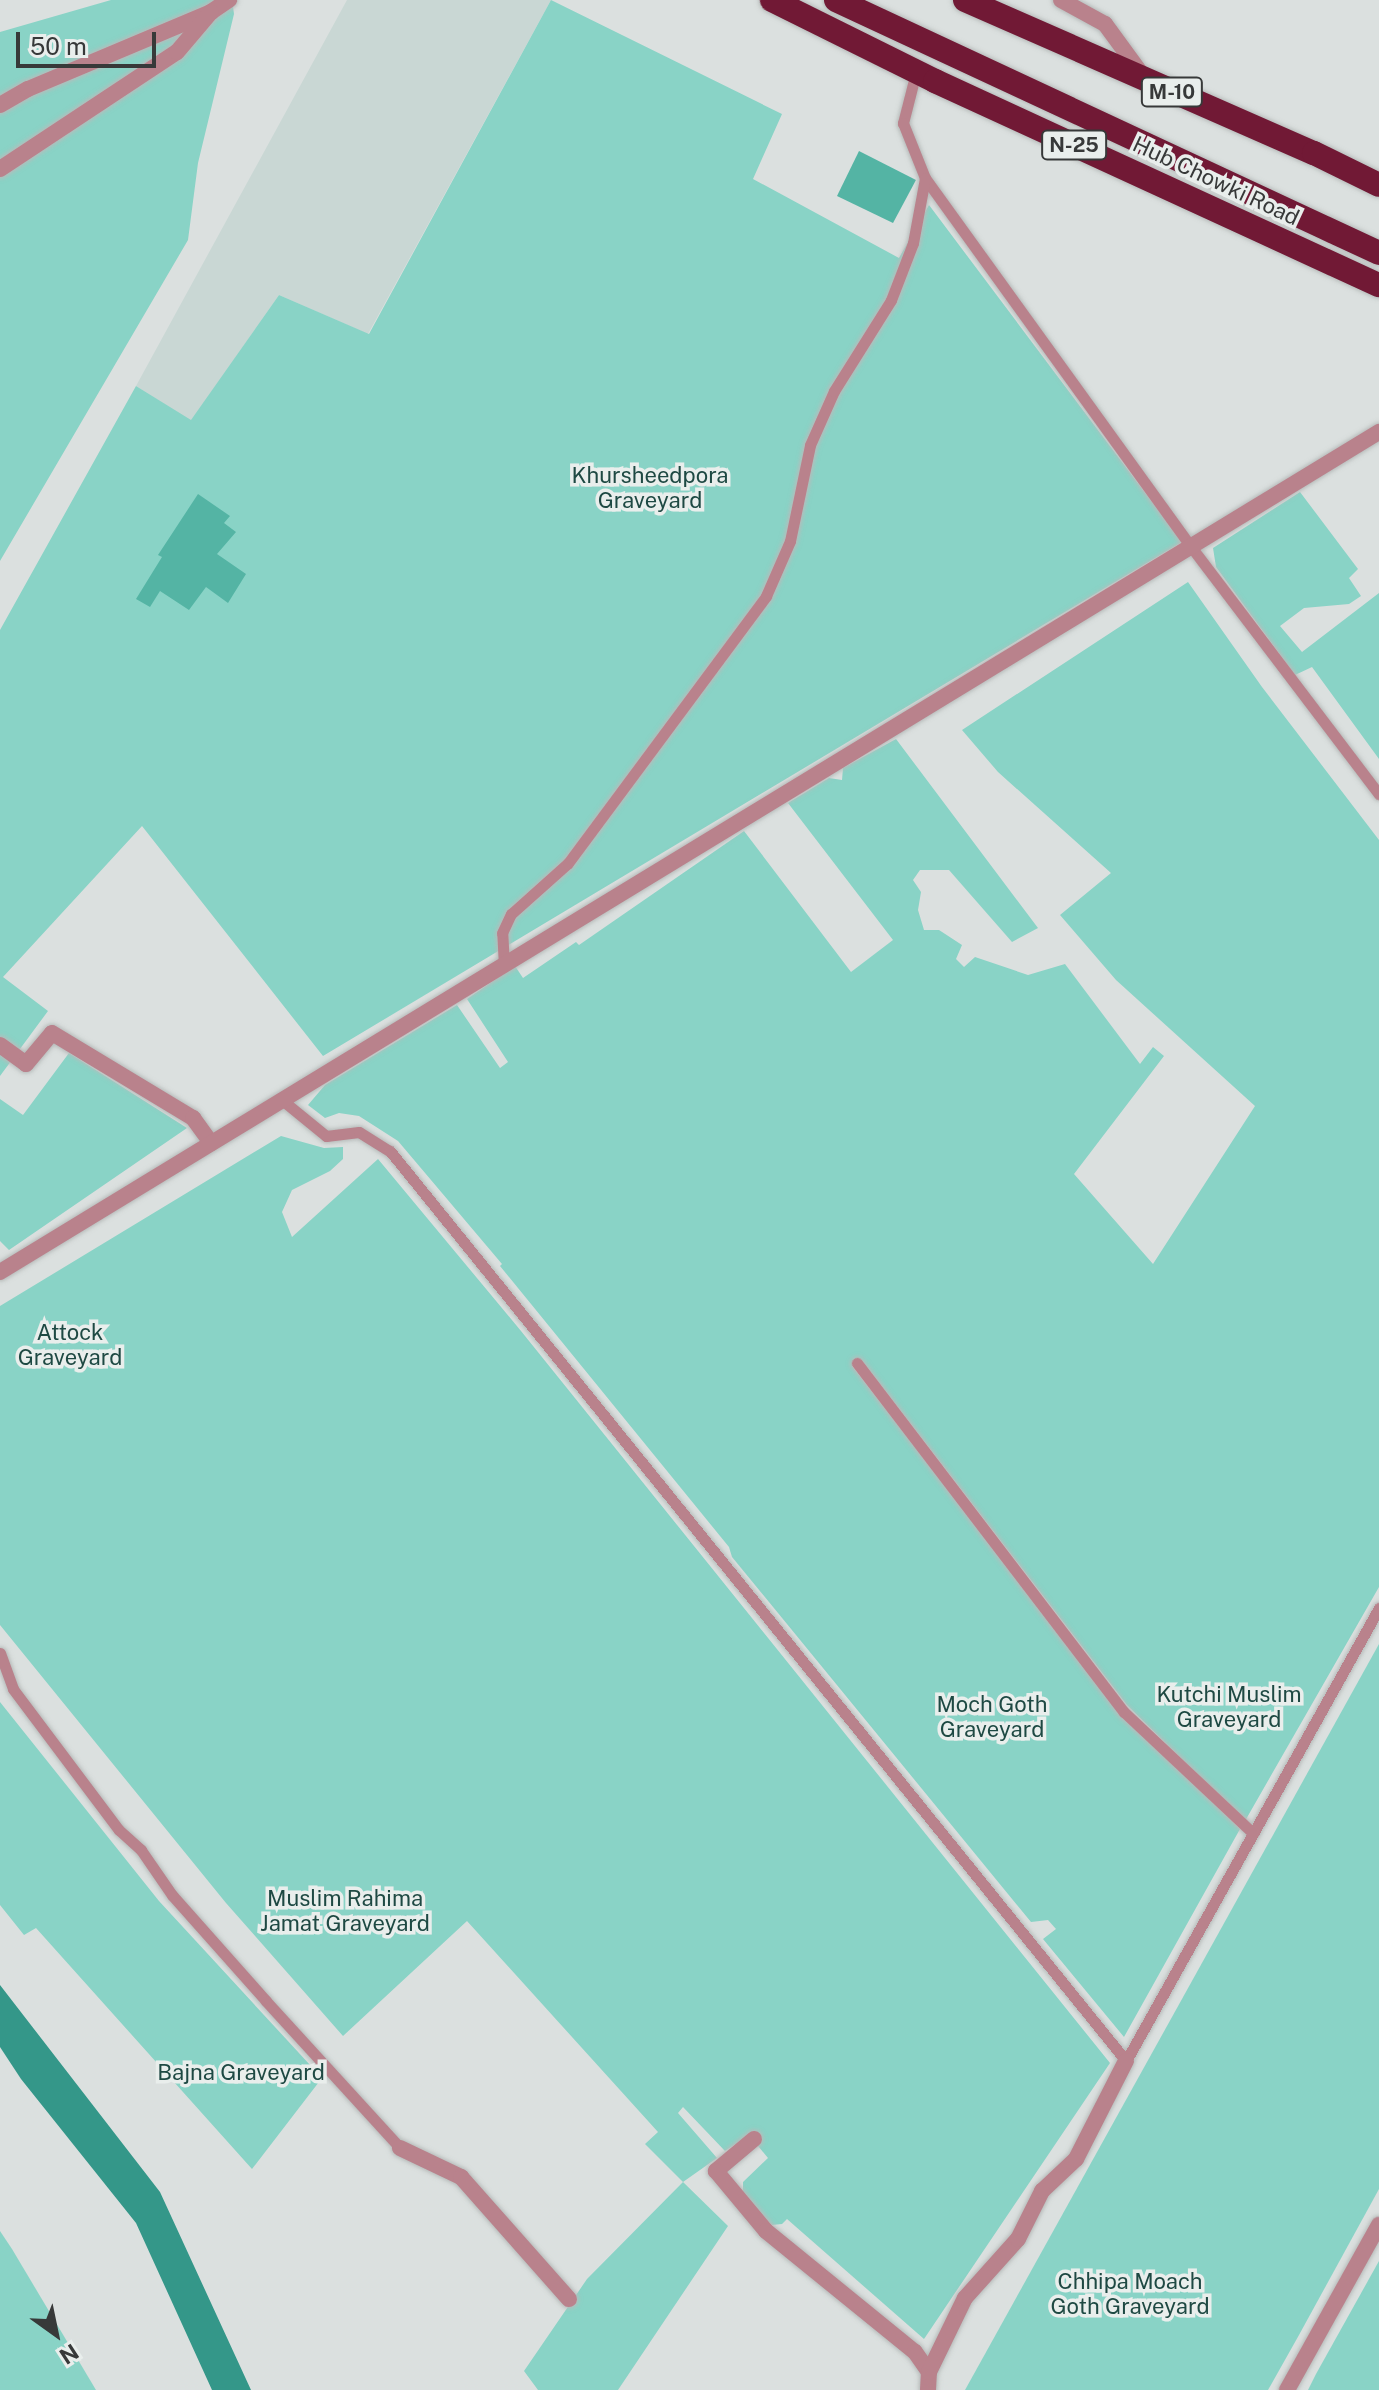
<!DOCTYPE html>
<style>
body{margin:0}
#map{position:relative;width:1379px;height:2390px;overflow:hidden;background:#dbe0df;font-family:"Public Sans",sans-serif}
div>[style]{position:absolute}
.built>*{inset:0;background:#c9d7d4}
.green>*{inset:0;background:#89d3c6}
.water>*{inset:0;background:#349789}
.building>*{inset:0;background:#54b4a4}
.roads{filter:drop-shadow(0 0 2px #b7bbba) drop-shadow(0 0 2px #b7bbba)}
.lane>*{height:11px;margin:-5.5px;padding:0 5.5px;transform-origin:5.5px;border-radius:5.5px;background:#b9828c}
.street>*{height:16px;margin:-8px;padding:0 8px;transform-origin:8px;border-radius:8px;background:#b9828c}
.highway>*{height:24px;margin:-12px;padding:0 12px;transform-origin:12px;border-radius:12px;background:#711935}
span{translate:-50% -50%;white-space:nowrap;text-align:center;line-height:1.15;-webkit-text-stroke:7px #e9eeec;paint-order:stroke}
.shield-label span{padding:2px 6px;background:#e9eeec;border:2px solid;border-radius:6px;-webkit-text-stroke-width:0}
.shield-label{font-size:20px;color:#373939;font-weight:700}
.street-label{font-size:22px;color:#373939}
.park-label{font-size:22px;color:#1e4943}
.north{position:absolute;left:16px;top:2294px;width:80px;height:80px;-webkit-text-stroke:6px #e9eeec;paint-order:stroke;rotate:147deg;font-size:22px;font-weight:700;line-height:32px;text-align:center;color:#373939}
.north::after{content:'';display:block;margin:auto;width:28px;height:36px;background:#373939;clip-path:polygon(50% 0,100% 100%,50% 72%,0 100%)}
.scale{position:absolute;left:16px;top:32px;width:140px;height:36px;box-sizing:border-box;border:4px solid #373939;border-top:0;padding-left:10px;font-size:24px;line-height:28px;white-space:nowrap;color:#373939;-webkit-text-stroke:6px #e9eeec;paint-order:stroke}
</style>
<div id="map">
<div class="built">
<div style="clip-path:polygon(347px 0,551px 0,368px 334px,279px 295px,191px 421px,136px 386px)"></div>
</div>
<div class="green">
<div style="clip-path:polygon(111px 0,232px 0,234px 14px,198px 163px,188px 240px,0 561px,0 32px)"></div>
<div style="clip-path:polygon(551px 0,782px 114px,753px 179px,899px 258px,929px 205px,1182px 542px,323px 1056px,142px 826px,3px 977px,48px 1011px,0 1076px,0 630px,136px 386px,191px 420px,279px 295px,369px 334px)"></div>
<div style="clip-path:polygon(1300px 492px,1358px 569px,1349px 578px,1361px 596px,1349px 604px,1304px 608px,1280px 626px,1302px 652px,1379px 593px,1379px 759px,1312px 667px,1295px 675px,1216px 567px,1213px 548px)"></div>
<div style="clip-path:polygon(1188px 582px,1262px 687px,1379px 840px,1379px 1587px,1245px 1821px,1127px 1705px,861px 1359px,852px 1366px,1123px 1716px,1240px 1829px,1124px 2037px,1043px 1939px,1056px 1929px,1048px 1920px,1031px 1922px,732px 1557px,729px 1547px,500px 1266px,502px 1264px,398px 1141px,359px 1116px,339px 1113px,325px 1118px,308px 1105px,325px 1085px,457px 1005px,500px 1068px,508px 1062px,467px 999px,515px 966px,523px 978px,576px 942px,579px 945px,744px 831px,851px 972px,893px 940px,788px 803px,829px 778px,842px 780px,843px 768px,896px 739px,1038px 928px,1012px 942px,949px 870px,920px 870px,913px 880px,921px 892px,918px 910px,924px 930px,939px 930px,962px 945px,956px 959px,964px 967px,975px 957px,1028px 975px,1065px 964px,1140px 1064px,1153px 1047px,1164px 1056px,1074px 1174px,1153px 1264px,1255px 1106px,1116px 980px,1060px 915px,1111px 873px,998px 772px,962px 730px)"></div>
<div style="clip-path:polygon(69px 1053px,187px 1128px,9px 1250px,0 1241px,0 1099px,23px 1115px)"></div>
<div style="clip-path:polygon(281px 1136px,324px 1148px,343px 1147px,343px 1159px,330px 1171px,292px 1190px,282px 1212px,292px 1237px,378px 1159px,521px 1331px,1110px 2063px,924px 2339px,787px 2219px,782px 2224px,772px 2225px,743px 2196px,743px 2182px,768px 2158px,749px 2135px,725px 2151px,683px 2107px,678px 2113px,717px 2158px,683px 2182px,728px 2226px,618px 2390px,538px 2390px,524px 2371px,587px 2279px,683px 2182px,645px 2144px,658px 2132px,467px 1921px,343px 2036px,226px 1903px,0 1625px,0 1306px)"></div>
<div style="clip-path:polygon(1379px 1644px,1379px 2189px,1299px 2335px,1268px 2390px,965px 2390px)"></div>
<div style="clip-path:polygon(0 1702px,159px 1901px,322px 2078px,252px 2169px,36px 1928px,24px 1935px,0 1905px)"></div>
<div style="clip-path:polygon(0 2231px,12px 2249px,96px 2390px,0 2390px)"></div>
<div style="clip-path:polygon(1379px 2261px,1379px 2390px,1308px 2390px,1316px 2374px)"></div>
</div>
<div class="water">
<div style="clip-path:polygon(0 1985px,160px 2192px,251px 2390px,212px 2390px,136px 2223px,21px 2079px,0 2047px)"></div>
</div>
<div class="building">
<div style="clip-path:polygon(859px 151px,916px 180px,893px 223px,837px 196px)"></div>
<div style="clip-path:polygon(198px 494px,230px 516px,224px 523px,236px 532px,217px 554px,246px 574px,228px 603px,206px 587px,189px 610px,160px 591px,150px 607px,136px 599px,162px 557px,158px 555px)"></div>
</div>
<div class="roads">
<div class="lane">
<div style="left:916px;top:72px;width:53px;rotate:104.3deg"></div>
<div style="left:903px;top:123px;width:59px;rotate:68.2deg"></div>
<div style="left:925px;top:178px;width:456px;rotate:54.2deg"></div>
<div style="left:1192px;top:548px;width:309px;rotate:52.8deg"></div>
<div style="left:504px;top:966px;width:33px;rotate:-93deg"></div>
<div style="left:502px;top:933px;width:21px;rotate:-65deg"></div>
<div style="left:511px;top:914px;width:76px;rotate:-41.8deg"></div>
<div style="left:568px;top:863px;width:332px;rotate:-53.4deg"></div>
<div style="left:766px;top:596px;width:60px;rotate:-66.4deg"></div>
<div style="left:790px;top:541px;width:98px;rotate:-78.2deg"></div>
<div style="left:810px;top:445px;width:59px;rotate:-66deg"></div>
<div style="left:834px;top:391px;width:107px;rotate:-57.9deg"></div>
<div style="left:891px;top:300px;width:61px;rotate:-68.9deg"></div>
<div style="left:913px;top:243px;width:66px;rotate:-79.5deg"></div>
<div style="left:282px;top:1100px;width:57px;rotate:39.3deg"></div>
<div style="left:326px;top:1136px;width:33px;rotate:-7deg"></div>
<div style="left:359px;top:1132px;width:36px;rotate:32deg"></div>
<div style="left:390px;top:1151px;width:1170px;rotate:51.03deg"></div>
<div style="left:1126px;top:2061px;width:519px;rotate:-60.82deg"></div>
<div style="left:857px;top:1363px;width:439px;rotate:52.6deg"></div>
<div style="left:1124px;top:1712px;width:177px;rotate:43.2deg"></div>
<div style="left:0;top:1653px;width:38px;rotate:70deg"></div>
<div style="left:13px;top:1689px;width:176px;rotate:53.1deg"></div>
<div style="left:119px;top:1830px;width:30px;rotate:42deg"></div>
<div style="left:141px;top:1850px;width:55px;rotate:55.4deg"></div>
<div style="left:172px;top:1895px;width:142px;rotate:48.4deg"></div>
<div style="left:266px;top:2001px;width:199px;rotate:47.6deg"></div>
</div>
<div class="street">
<div style="left:1061px;top:0;width:50px;rotate:28.6deg"></div>
<div style="left:1105px;top:24px;width:64px;rotate:53.8deg"></div>
<div style="left:0;top:105px;width:32px;rotate:-30deg"></div>
<div style="left:28px;top:89px;width:199px;rotate:-22.8deg"></div>
<div style="left:211px;top:12px;width:22px;rotate:-34deg"></div>
<div style="left:0;top:169px;width:212px;rotate:-33.5deg"></div>
<div style="left:177px;top:52px;width:52px;rotate:-49.6deg"></div>
<div style="left:0;top:1045px;width:32px;rotate:36deg"></div>
<div style="left:26px;top:1064px;width:40px;rotate:-50deg"></div>
<div style="left:52px;top:1033px;width:165px;rotate:31.1deg"></div>
<div style="left:193px;top:1118px;width:31px;rotate:54deg"></div>
<div style="left:0;top:1272px;width:1615px;rotate:-31.35deg"></div>
<div style="left:754px;top:2139px;width:50px;rotate:139.9deg"></div>
<div style="left:716px;top:2171px;width:78px;rotate:50.2deg"></div>
<div style="left:766px;top:2231px;width:192px;rotate:39.1deg"></div>
<div style="left:915px;top:2352px;width:24px;rotate:55deg"></div>
<div style="left:400px;top:2148px;width:68px;rotate:25.4deg"></div>
<div style="left:461px;top:2177px;width:163px;rotate:48.5deg"></div>
<div style="left:928px;top:2390px;width:18px;rotate:-87deg"></div>
<div style="left:929px;top:2372px;width:82px;rotate:-64.1deg"></div>
<div style="left:965px;top:2298px;width:79px;rotate:-48.1deg"></div>
<div style="left:1018px;top:2239px;width:54px;rotate:-63.4deg"></div>
<div style="left:1042px;top:2191px;width:47px;rotate:-43.3deg"></div>
<div style="left:1076px;top:2159px;width:110px;rotate:-63deg"></div>
<div style="left:1287px;top:2390px;width:189px;rotate:-60.9deg"></div>
</div>
<div class="highway">
<div style="left:772px;top:0;width:182px;rotate:26.4deg"></div>
<div style="left:935px;top:81px;width:489px;rotate:24.7deg"></div>
<div style="left:836px;top:0;width:599px;rotate:24.98deg"></div>
<div style="left:965px;top:0;width:381px;rotate:23.7deg"></div>
<div style="left:1314px;top:153px;width:72px;rotate:26.2deg"></div>
</div>
</div>
<div class="shield-label">
<span style="left:1172px;top:92px">M-10</span>
<span style="left:1074px;top:145px">N-25</span>
</div>
<div class="street-label">
<span style="left:1216px;top:181px;rotate:25deg">Hub Chowki Road</span>
</div>
<div class="park-label">
<span style="left:650px;top:488px">Khursheedpora<br>Graveyard</span>
<span style="left:70px;top:1345px">Attock<br>Graveyard</span>
<span style="left:1229px;top:1707px">Kutchi Muslim<br>Graveyard</span>
<span style="left:992px;top:1717px">Moch Goth<br>Graveyard</span>
<span style="left:345px;top:1911px">Muslim Rahima<br>Jamat Graveyard</span>
<span style="left:241px;top:2073px">Bajna Graveyard</span>
<span style="left:1130px;top:2294px">Chhipa Moach<br>Goth Graveyard</span>
</div>
<div class="north">N</div>
<div class="scale">50 m</div>
</div>
